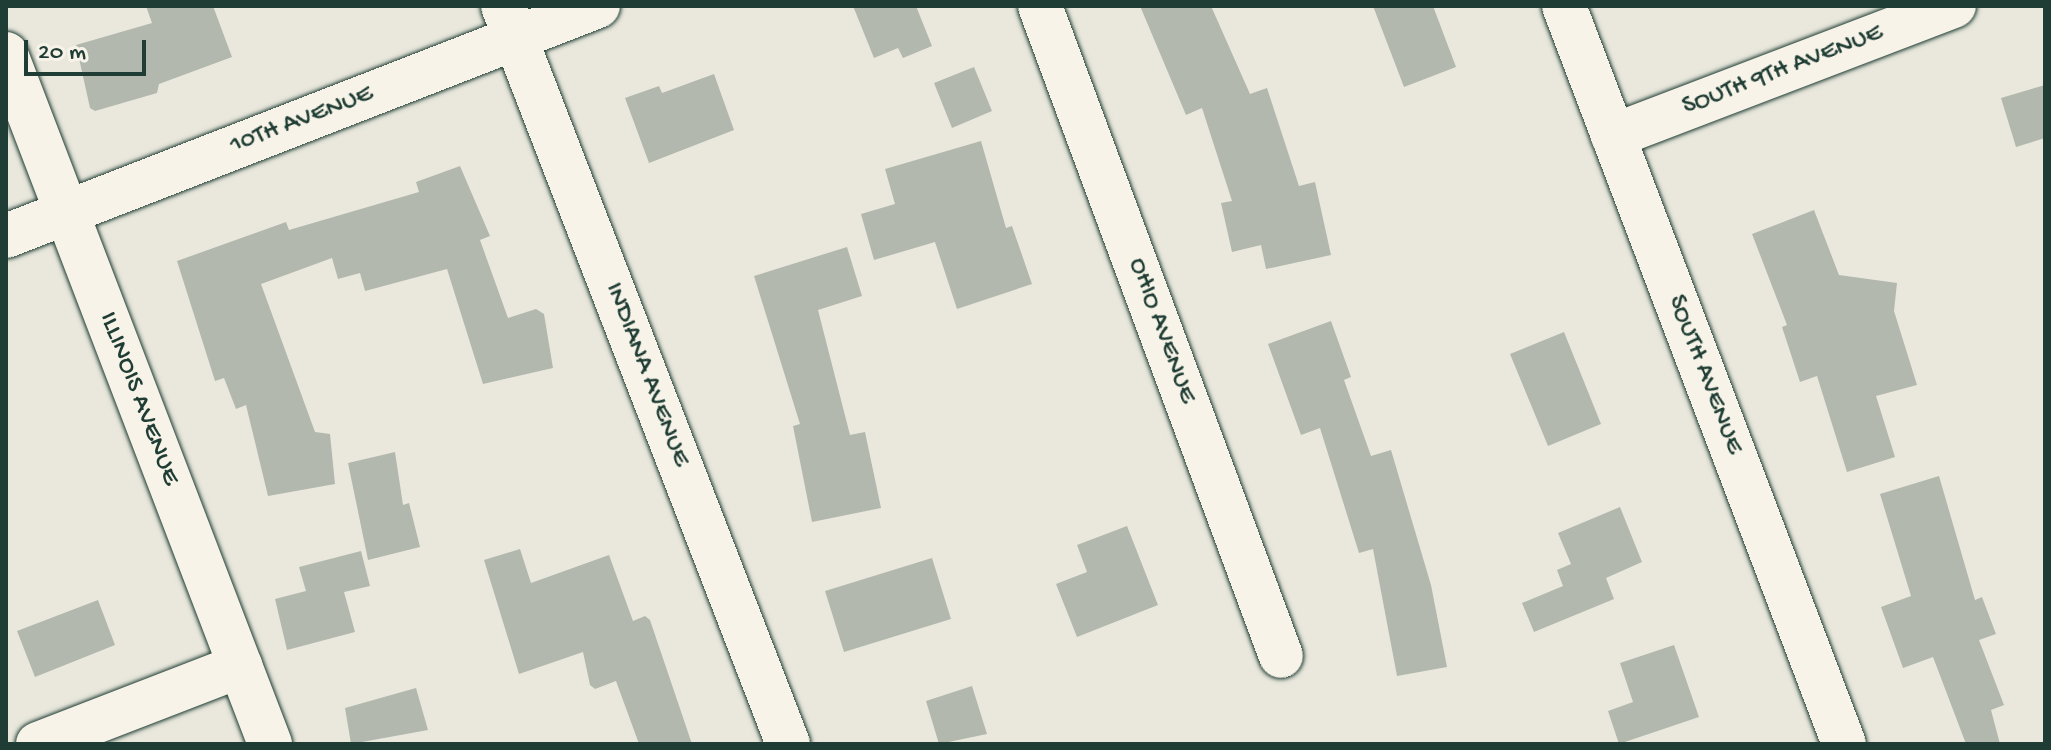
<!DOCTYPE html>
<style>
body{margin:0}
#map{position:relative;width:2051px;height:750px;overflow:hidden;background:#eae8dd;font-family:"Gochi Hand",sans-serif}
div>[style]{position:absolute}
.building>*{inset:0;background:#b2b8ae}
.roads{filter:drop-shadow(0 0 2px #1f3d34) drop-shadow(0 0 2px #1f3d34)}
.minor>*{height:44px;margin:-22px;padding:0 22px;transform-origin:22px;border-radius:22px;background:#f7f3e8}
span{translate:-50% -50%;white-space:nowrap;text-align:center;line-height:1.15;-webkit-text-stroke:7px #f7f3e8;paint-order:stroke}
.street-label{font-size:26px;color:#1f3d34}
.frame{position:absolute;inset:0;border:8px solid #1f3d34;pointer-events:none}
.scale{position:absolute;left:24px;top:40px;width:122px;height:36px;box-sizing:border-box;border:4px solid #1f3d34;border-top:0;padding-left:10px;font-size:24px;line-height:28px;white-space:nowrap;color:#1f3d34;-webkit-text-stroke:6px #f7f3e8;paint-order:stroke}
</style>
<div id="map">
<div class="building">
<div style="clip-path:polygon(146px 6px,213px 6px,232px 57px,159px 84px,157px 93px,95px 111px,90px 108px,76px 45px,152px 23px)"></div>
<div style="clip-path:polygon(853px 6px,916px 6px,932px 46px,903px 58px,898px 48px,874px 58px)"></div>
<div style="clip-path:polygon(1140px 6px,1211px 6px,1250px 94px,1267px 88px,1299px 186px,1315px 182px,1331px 255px,1266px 269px,1261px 245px,1232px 252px,1221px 203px,1232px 201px,1202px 108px,1186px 115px)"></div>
<div style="clip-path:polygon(1373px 6px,1433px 6px,1456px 67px,1404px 87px)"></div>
<div style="clip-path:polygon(974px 67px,992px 111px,952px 128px,934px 83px)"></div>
<div style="clip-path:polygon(714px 74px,734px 130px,649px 163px,625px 98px,659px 86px,662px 93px)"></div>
<div style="clip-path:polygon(2045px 85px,2045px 138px,2016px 147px,2001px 98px)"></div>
<div style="clip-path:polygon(981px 141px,1006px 228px,1012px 226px,1032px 284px,957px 309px,935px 242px,874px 260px,861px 214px,895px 204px,885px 169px)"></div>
<div style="clip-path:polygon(460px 166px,490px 236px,480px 240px,508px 318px,536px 309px,544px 314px,553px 368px,483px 384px,447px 269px,365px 291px,360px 273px,338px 279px,332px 258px,261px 284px,315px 432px,330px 434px,335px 484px,268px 496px,246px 405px,236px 409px,224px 378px,215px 381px,177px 261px,286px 222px,289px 230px,419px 192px,416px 182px)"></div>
<div style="clip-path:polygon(1814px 210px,1839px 275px,1897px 283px,1894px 311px,1917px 385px,1876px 396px,1895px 457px,1847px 472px,1817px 376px,1800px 382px,1782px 327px,1787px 325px,1752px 234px)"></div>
<div style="clip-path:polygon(847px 247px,862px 296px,818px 310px,850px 435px,865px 432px,881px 508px,812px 522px,793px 426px,800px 424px,754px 276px)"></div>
<div style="clip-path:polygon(1331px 321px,1351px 377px,1344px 380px,1371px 456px,1391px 450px,1431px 585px,1447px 667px,1397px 676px,1373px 549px,1359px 553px,1320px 428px,1301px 435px,1268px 344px)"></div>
<div style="clip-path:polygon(1564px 332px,1601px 424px,1548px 446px,1510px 354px)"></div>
<div style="clip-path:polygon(395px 452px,403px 505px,409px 503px,420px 547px,368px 560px,348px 463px)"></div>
<div style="clip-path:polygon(1939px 476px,1975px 600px,1982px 597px,1996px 634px,1979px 640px,2004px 705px,1991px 710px,2000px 744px,1966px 744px,1933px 657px,1903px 668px,1881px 607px,1911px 596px,1880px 494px)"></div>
<div style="clip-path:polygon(1620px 507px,1642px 562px,1606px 578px,1614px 599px,1534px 632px,1522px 603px,1563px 586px,1557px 570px,1571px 564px,1558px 533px)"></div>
<div style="clip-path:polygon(1127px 526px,1158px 605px,1077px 637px,1056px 584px,1087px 572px,1077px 545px)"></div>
<div style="clip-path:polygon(520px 549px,531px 583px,609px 555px,633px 621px,645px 616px,650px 620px,692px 744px,639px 744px,616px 681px,595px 689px,590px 685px,583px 652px,519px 674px,484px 560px)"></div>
<div style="clip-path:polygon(361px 551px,370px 586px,344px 592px,355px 632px,287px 650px,275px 599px,306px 591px,299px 567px)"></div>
<div style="clip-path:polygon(932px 558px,951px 619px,844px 652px,825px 591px)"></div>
<div style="clip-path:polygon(98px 600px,115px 645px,35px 677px,17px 631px)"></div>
<div style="clip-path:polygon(1674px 645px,1699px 717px,1619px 744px,1608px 711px,1633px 702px,1620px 663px)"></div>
<div style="clip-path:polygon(972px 686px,987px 734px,939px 744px,926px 701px)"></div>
<div style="clip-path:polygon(416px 688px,428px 730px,351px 744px,345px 708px)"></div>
</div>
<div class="roads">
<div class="minor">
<div style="left:503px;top:6px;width:791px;rotate:68.88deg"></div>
<div style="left:1040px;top:6px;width:693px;rotate:69.66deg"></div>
<div style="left:1564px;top:6px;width:789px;rotate:69.22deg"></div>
<div style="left:6px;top:54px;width:739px;rotate:69.06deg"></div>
<div style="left:1613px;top:136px;width:365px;rotate:-20.9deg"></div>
<div style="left:6px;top:236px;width:635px;rotate:-21.23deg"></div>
<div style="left:38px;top:744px;width:217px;rotate:-21.1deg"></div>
</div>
</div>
<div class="street-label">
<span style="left:1783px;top:71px;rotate:-21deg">SOUTH 9TH AVENUE</span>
<span style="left:302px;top:121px;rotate:-21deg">10TH AVENUE</span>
<span style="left:1161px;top:331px;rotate:70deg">OHIO AVENUE</span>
<span style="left:646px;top:375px;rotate:69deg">INDIANA AVENUE</span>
<span style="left:1704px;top:375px;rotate:69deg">SOUTH AVENUE</span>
<span style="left:138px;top:399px;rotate:69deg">ILLINOIS AVENUE</span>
</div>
<div class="frame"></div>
<div class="scale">20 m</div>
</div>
